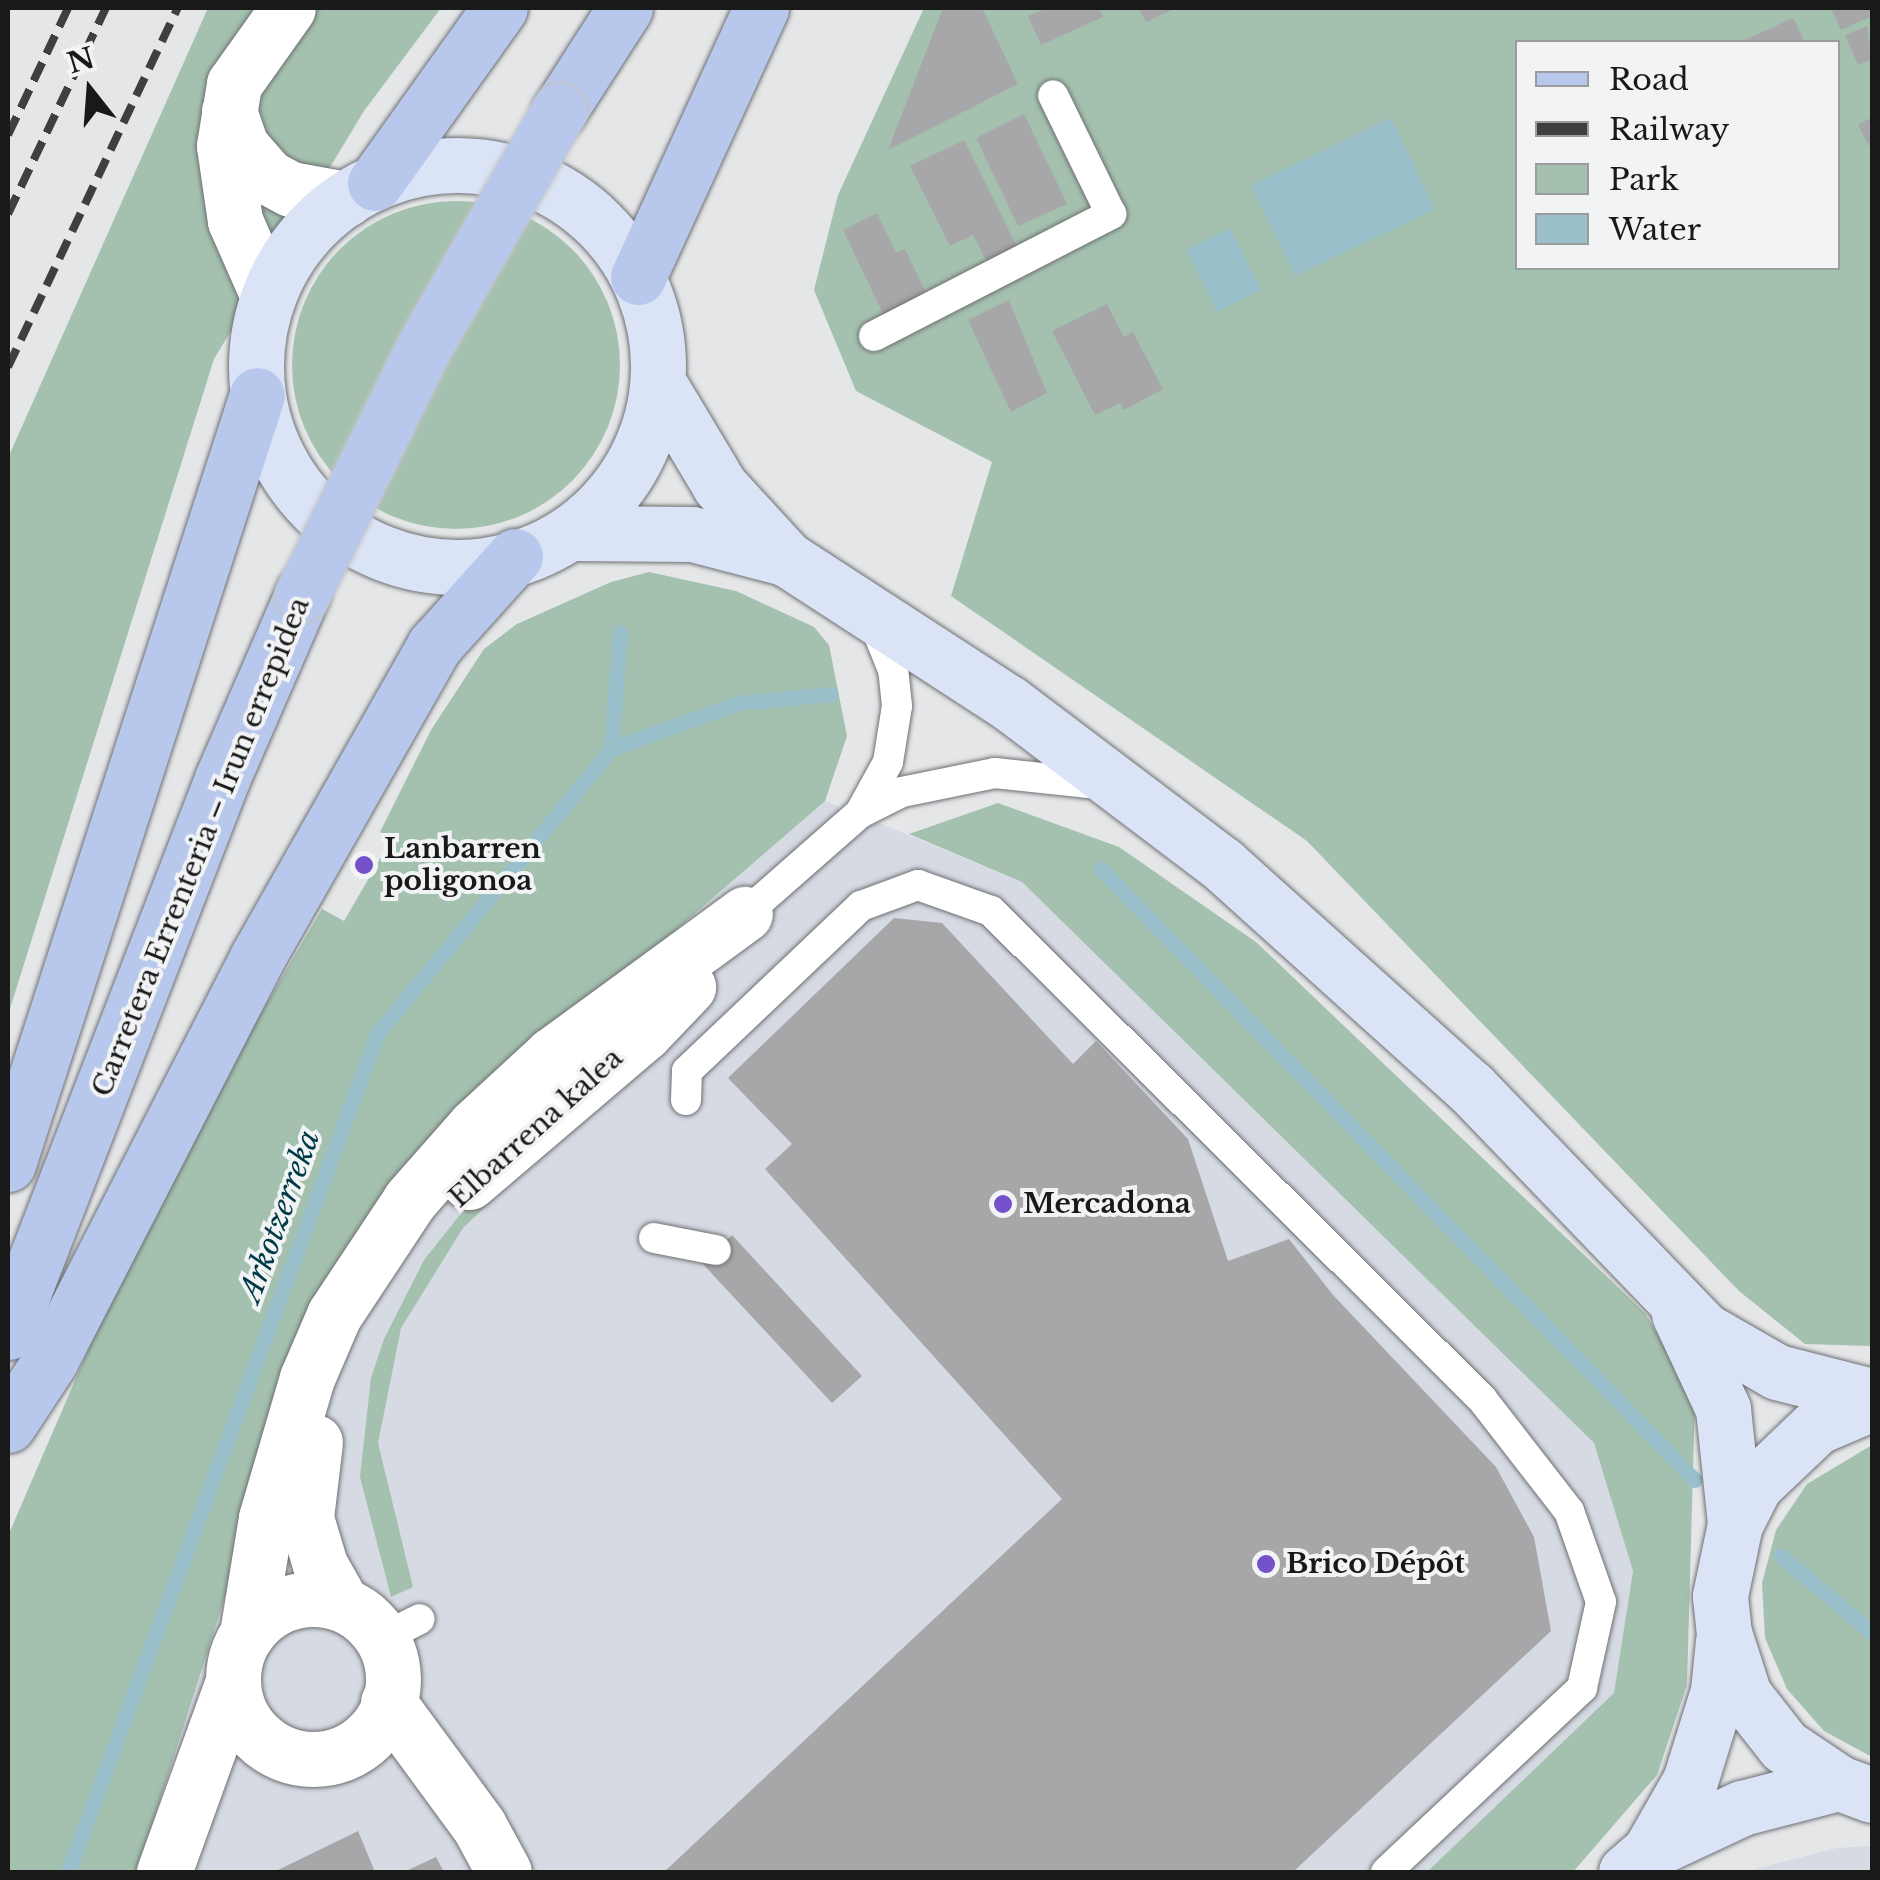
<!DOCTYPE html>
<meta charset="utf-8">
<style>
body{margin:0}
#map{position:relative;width:1880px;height:1880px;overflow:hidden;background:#e4e6e8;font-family:"Libre Baskerville",serif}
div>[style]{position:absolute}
.built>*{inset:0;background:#d5dae3}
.green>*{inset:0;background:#a4c1af}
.round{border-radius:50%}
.water>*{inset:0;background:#99c0cb}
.stream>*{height:15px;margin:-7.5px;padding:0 7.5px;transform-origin:7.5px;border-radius:7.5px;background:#99c0cb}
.building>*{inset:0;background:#a7a6a8}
.roads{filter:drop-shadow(0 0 2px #6f7072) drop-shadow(0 0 2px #6f7072)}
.lane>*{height:30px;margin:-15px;padding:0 15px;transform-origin:15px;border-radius:15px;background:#fff}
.street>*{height:55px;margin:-27.5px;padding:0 27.5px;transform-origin:27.5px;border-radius:27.5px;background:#fff}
.street>.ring{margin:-27.5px;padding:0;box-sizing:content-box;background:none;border:55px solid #fff;border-radius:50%}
.secondary>*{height:55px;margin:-27.5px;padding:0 27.5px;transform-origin:27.5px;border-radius:27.5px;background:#dbe4f6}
.secondary>.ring{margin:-27.5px;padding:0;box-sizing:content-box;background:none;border:55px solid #dbe4f6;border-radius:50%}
.primary>*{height:55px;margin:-27.5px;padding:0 27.5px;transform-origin:27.5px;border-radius:27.5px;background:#b8c8ec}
.rail>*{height:8px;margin-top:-4px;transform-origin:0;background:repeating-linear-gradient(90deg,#3f3f40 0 20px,transparent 0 30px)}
.bridges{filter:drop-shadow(0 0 2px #c3c3c3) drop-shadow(0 0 2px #c3c3c3)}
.primary-bridge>*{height:55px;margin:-27.5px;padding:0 27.5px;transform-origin:27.5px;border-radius:27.5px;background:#b8c8ec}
.dots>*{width:28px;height:28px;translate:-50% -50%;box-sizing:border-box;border:5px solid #f2f3f5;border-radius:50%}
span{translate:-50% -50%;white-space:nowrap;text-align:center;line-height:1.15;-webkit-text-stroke:8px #f2f3f5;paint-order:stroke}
.street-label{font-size:28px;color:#19191a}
.poi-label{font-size:28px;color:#19191a;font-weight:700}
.left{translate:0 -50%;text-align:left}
.water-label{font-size:30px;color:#003a47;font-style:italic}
.frame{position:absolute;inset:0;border:10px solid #19191a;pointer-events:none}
.legend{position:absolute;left:1515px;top:40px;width:325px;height:230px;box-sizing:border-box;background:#f2f3f5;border:2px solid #9b9c9d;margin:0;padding:12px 18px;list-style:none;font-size:30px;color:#19191a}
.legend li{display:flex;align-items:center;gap:20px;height:50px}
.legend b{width:50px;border:2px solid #9b9c9d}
.north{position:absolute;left:40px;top:40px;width:100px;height:100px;-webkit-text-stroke:8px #f2f3f5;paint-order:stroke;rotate:343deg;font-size:28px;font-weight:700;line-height:40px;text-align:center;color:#19191a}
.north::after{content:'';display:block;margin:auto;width:35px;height:45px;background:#19191a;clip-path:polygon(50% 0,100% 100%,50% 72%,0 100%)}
</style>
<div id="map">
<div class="built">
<div style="clip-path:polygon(825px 801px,1022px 882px,1594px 1443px,1633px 1571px,1614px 1694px,1427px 1872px,137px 1872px,309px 1334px,560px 1030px)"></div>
<div style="clip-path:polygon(1872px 1846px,1872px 1872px,1744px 1872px,1837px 1848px)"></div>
</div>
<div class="green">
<div style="clip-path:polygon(208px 8px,441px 8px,364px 111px,214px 359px,8px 1015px,8px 458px)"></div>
<div style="clip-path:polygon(evenodd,924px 8px,1872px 8px,1871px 1346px,1805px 1344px,1739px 1291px,1307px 841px,951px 596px,992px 462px,856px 391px,814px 290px,838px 195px,924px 8px,1518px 42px,1838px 42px,1838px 268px,1518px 268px,1518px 42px)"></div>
<div class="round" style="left:292px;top:201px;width:328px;height:328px"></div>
<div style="clip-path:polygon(649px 572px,736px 591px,814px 627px,829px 645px,847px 736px,825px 801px,560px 1030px,309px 1334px,137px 1872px,8px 1872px,8px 1536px,101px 1320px,200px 1117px,322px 909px,344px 921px,391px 840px,380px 832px,431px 730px,484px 649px,517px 624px,611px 582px)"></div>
<div style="clip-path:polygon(998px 803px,1119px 847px,1256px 942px,1645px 1313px,1695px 1399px,1687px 1685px,1657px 1775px,1573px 1872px,1427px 1872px,1614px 1693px,1633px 1571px,1594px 1443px,1022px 882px,909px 834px)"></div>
<div style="clip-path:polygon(628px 1072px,463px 1228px,401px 1328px,378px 1443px,413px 1587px,391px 1597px,360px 1477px,371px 1378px,384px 1339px,424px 1260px,459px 1216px)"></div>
<div style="clip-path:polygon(1872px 1445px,1872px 1757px,1824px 1731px,1787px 1689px,1765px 1638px,1762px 1583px,1776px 1530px,1807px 1484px)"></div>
</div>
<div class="water">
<div style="clip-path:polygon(1391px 118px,1435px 209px,1295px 276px,1251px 185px)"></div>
<div style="clip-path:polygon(1230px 228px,1261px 290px,1217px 312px,1186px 250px)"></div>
</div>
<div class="stream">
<div style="left:611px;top:749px;width:135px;rotate:-19.9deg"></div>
<div style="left:738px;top:703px;width:93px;rotate:-5.5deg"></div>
<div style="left:1101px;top:869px;width:852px;rotate:45.81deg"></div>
<div style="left:1781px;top:1556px;width:119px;rotate:40.2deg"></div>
<div style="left:68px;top:1872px;width:893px;rotate:-69.76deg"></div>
<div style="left:377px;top:1034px;width:369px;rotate:-50.6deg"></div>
<div style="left:611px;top:749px;width:117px;rotate:-85.6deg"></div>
</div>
<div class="building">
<div style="clip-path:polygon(943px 8px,982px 8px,1018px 84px,888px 150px)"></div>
<div style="clip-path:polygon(1048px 8px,1099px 8px,1103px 17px,1041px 45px,1028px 16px)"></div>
<div style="clip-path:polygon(1139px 8px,1176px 8px,1146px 22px)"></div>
<div style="clip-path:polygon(1831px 8px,1872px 8px,1872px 16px,1841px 30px)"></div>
<div style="clip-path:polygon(1793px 18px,1805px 42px,1740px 42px)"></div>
<div style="clip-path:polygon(1867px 26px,1872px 59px,1858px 65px,1845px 35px)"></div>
<div style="clip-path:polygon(1024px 114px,1067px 204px,1018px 226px,976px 138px)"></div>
<div style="clip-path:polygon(1872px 117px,1872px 151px,1858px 125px)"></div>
<div style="clip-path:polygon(964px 140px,1017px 247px,987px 262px,973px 235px,950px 246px,910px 166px)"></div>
<div style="clip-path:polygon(877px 213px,896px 253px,905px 249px,928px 297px,885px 318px,843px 230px)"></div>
<div style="clip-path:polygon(1009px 300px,1047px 393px,1011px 412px,968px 320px)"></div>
<div style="clip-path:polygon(1107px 304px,1124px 337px,1133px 332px,1163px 389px,1124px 410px,1120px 403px,1095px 415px,1052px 331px)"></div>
<div style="clip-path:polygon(894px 918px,942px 923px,1073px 1064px,1096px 1041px,1188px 1139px,1228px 1261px,1289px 1239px,1333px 1295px,1496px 1467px,1534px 1537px,1551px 1631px,1293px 1872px,664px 1872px,1062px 1499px,765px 1169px,792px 1144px,728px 1078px)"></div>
<div style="clip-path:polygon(732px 1235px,862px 1376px,832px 1403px,702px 1263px)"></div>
<div style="clip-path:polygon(358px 1831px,375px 1872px,274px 1872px)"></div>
<div style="clip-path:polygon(436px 1857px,444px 1872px,404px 1872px)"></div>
</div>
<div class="roads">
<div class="lane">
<div style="left:874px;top:336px;width:267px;rotate:-27.2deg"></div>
<div style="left:1111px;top:214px;width:132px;rotate:-116deg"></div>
<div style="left:862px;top:812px;width:45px;rotate:-26.6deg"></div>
<div style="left:902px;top:792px;width:95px;rotate:-11.5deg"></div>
<div style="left:995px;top:773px;width:104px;rotate:6.1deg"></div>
<div style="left:745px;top:914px;width:153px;rotate:-41.3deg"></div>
<div style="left:860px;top:813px;width:58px;rotate:-61.2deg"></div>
<div style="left:888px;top:762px;width:57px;rotate:-80.9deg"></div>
<div style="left:897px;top:706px;width:36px;rotate:-96deg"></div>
<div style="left:893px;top:670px;width:51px;rotate:-112deg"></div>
<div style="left:686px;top:1100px;width:29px;rotate:-88deg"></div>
<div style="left:687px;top:1071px;width:240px;rotate:-43.5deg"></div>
<div style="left:861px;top:906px;width:61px;rotate:-20.2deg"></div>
<div style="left:918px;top:885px;width:77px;rotate:19.6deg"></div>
<div style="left:991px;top:911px;width:692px;rotate:44.82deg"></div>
<div style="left:1482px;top:1399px;width:142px;rotate:52.2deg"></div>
<div style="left:1569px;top:1511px;width:96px;rotate:70.6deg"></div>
<div style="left:1601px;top:1602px;width:88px;rotate:102.5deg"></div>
<div style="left:1582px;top:1688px;width:269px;rotate:136.8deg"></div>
<div style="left:654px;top:1238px;width:63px;rotate:11deg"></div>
<div style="left:382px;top:1638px;width:42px;rotate:-26.6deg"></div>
</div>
<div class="street">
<div style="left:229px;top:111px;width:37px;rotate:71deg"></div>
<div style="left:241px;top:146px;width:41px;rotate:48.9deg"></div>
<div style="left:268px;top:177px;width:26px;rotate:28deg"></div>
<div style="left:291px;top:189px;width:56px;rotate:10.3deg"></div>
<div style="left:268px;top:296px;width:82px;rotate:-113.7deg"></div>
<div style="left:235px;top:221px;width:76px;rotate:-98.3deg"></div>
<div style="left:224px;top:146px;width:63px;rotate:-80.8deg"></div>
<div style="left:234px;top:84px;width:93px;rotate:-54.6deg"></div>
<div style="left:469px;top:1182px;width:230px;rotate:-40.4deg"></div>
<div style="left:644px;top:1033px;width:64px;rotate:-46.3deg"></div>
<div style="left:315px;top:1442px;width:77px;rotate:96.8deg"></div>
<div style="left:306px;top:1518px;width:49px;rotate:73.4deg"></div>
<div style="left:320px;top:1565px;width:45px;rotate:60.6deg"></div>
<div class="ring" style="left:233px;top:1599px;width:105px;height:105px"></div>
<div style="left:247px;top:1634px;width:118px;rotate:-80.7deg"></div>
<div style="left:266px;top:1518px;width:146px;rotate:-73.7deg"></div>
<div style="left:307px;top:1378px;width:69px;rotate:-66.8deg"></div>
<div style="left:334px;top:1315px;width:138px;rotate:-56.5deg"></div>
<div style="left:410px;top:1200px;width:98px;rotate:-48.7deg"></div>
<div style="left:475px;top:1126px;width:105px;rotate:-42.7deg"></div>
<div style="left:552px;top:1055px;width:239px;rotate:-36.2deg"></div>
<div style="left:388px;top:1702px;width:154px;rotate:53.7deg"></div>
<div style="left:479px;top:1826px;width:52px;rotate:61.5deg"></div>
<div style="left:164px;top:1872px;width:200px;rotate:-70.1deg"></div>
</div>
<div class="secondary">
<div class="ring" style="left:256px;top:165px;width:347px;height:347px"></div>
<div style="left:659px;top:384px;width:119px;rotate:59.1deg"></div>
<div style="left:720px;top:486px;width:99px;rotate:47.5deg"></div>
<div style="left:787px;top:559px;width:265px;rotate:33deg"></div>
<div style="left:1009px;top:703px;width:267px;rotate:37.1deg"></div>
<div style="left:1222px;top:864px;width:335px;rotate:42deg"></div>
<div style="left:1471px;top:1088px;width:336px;rotate:46.1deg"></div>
<div style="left:1704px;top:1330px;width:84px;rotate:29.9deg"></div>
<div style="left:1777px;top:1372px;width:98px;rotate:14.2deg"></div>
<div style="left:572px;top:533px;width:120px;rotate:0.5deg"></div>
<div style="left:692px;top:534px;width:96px;rotate:14.5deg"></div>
<div style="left:1679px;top:1314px;width:105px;rotate:65.1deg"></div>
<div style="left:1723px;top:1409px;width:116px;rotate:84deg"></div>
<div style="left:1872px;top:1403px;width:61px;rotate:156.8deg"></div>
<div style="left:1816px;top:1427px;width:84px;rotate:136.4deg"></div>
<div style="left:1755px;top:1485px;width:44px;rotate:117.1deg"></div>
<div style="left:1735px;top:1524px;width:74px;rotate:101.8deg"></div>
<div style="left:1720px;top:1596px;width:37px;rotate:84deg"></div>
<div style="left:1724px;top:1633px;width:65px;rotate:72.1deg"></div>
<div style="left:1744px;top:1695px;width:65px;rotate:51.9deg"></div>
<div style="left:1784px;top:1746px;width:66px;rotate:33.9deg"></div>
<div style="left:1839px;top:1783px;width:35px;rotate:20deg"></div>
<div style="left:1650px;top:1851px;width:102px;rotate:-25.1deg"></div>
<div style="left:1742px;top:1808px;width:100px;rotate:-14.5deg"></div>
<div style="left:1626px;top:1872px;width:32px;rotate:-41deg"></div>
<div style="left:1650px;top:1851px;width:81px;rotate:-60.3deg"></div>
<div style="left:1690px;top:1781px;width:94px;rotate:-72.7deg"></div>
<div style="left:1718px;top:1691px;width:50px;rotate:-84.3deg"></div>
</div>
<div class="primary">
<div style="left:559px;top:111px;width:122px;rotate:-57.3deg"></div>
<div style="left:375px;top:183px;width:215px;rotate:-54.5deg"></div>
<div style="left:638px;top:277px;width:296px;rotate:-65.4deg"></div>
<div style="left:8px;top:1164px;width:808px;rotate:-72.06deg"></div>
<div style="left:8px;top:1332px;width:593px;rotate:-68.84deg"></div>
<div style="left:222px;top:779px;width:203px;rotate:-66.5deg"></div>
<div style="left:8px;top:1425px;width:77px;rotate:-56.7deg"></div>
<div style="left:50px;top:1361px;width:453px;rotate:-62.8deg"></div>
<div style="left:257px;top:958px;width:359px;rotate:-60.4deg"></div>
<div style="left:434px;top:646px;width:121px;rotate:-48deg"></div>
</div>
</div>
<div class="rail">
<div style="left:8px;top:135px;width:140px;rotate:-64.7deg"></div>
<div style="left:8px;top:214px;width:228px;rotate:-64.6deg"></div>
<div style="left:8px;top:367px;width:397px;rotate:-64.7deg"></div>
</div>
<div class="bridges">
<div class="primary-bridge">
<div style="left:303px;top:593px;width:272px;rotate:-63.8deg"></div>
<div style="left:423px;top:349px;width:274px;rotate:-60.3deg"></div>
</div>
</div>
<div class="dots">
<div style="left:364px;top:865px;background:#7451ca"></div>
<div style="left:1003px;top:1204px;background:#7451ca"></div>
<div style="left:1266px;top:1564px;background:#7451ca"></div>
</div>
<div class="street-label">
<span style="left:201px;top:847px;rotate:-68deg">Carretera Errenteria – Irun errepidea</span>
<span style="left:536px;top:1128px;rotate:-42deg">Elbarrena kalea</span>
</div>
<div class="poi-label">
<span class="left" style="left:384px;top:865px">Lanbarren<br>poligonoa</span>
<span class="left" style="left:1023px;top:1204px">Mercadona</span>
<span class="left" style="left:1286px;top:1564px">Brico Dépôt</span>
</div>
<div class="water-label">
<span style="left:280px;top:1216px;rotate:-70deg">Arkotzerreka</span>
</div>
<div class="frame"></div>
<ul class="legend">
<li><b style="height:12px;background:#b8c8ec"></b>Road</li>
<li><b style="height:12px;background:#3f3f40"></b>Railway</li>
<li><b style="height:28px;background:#a4c1af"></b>Park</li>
<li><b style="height:28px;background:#99c0cb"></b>Water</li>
</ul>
<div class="north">N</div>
</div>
